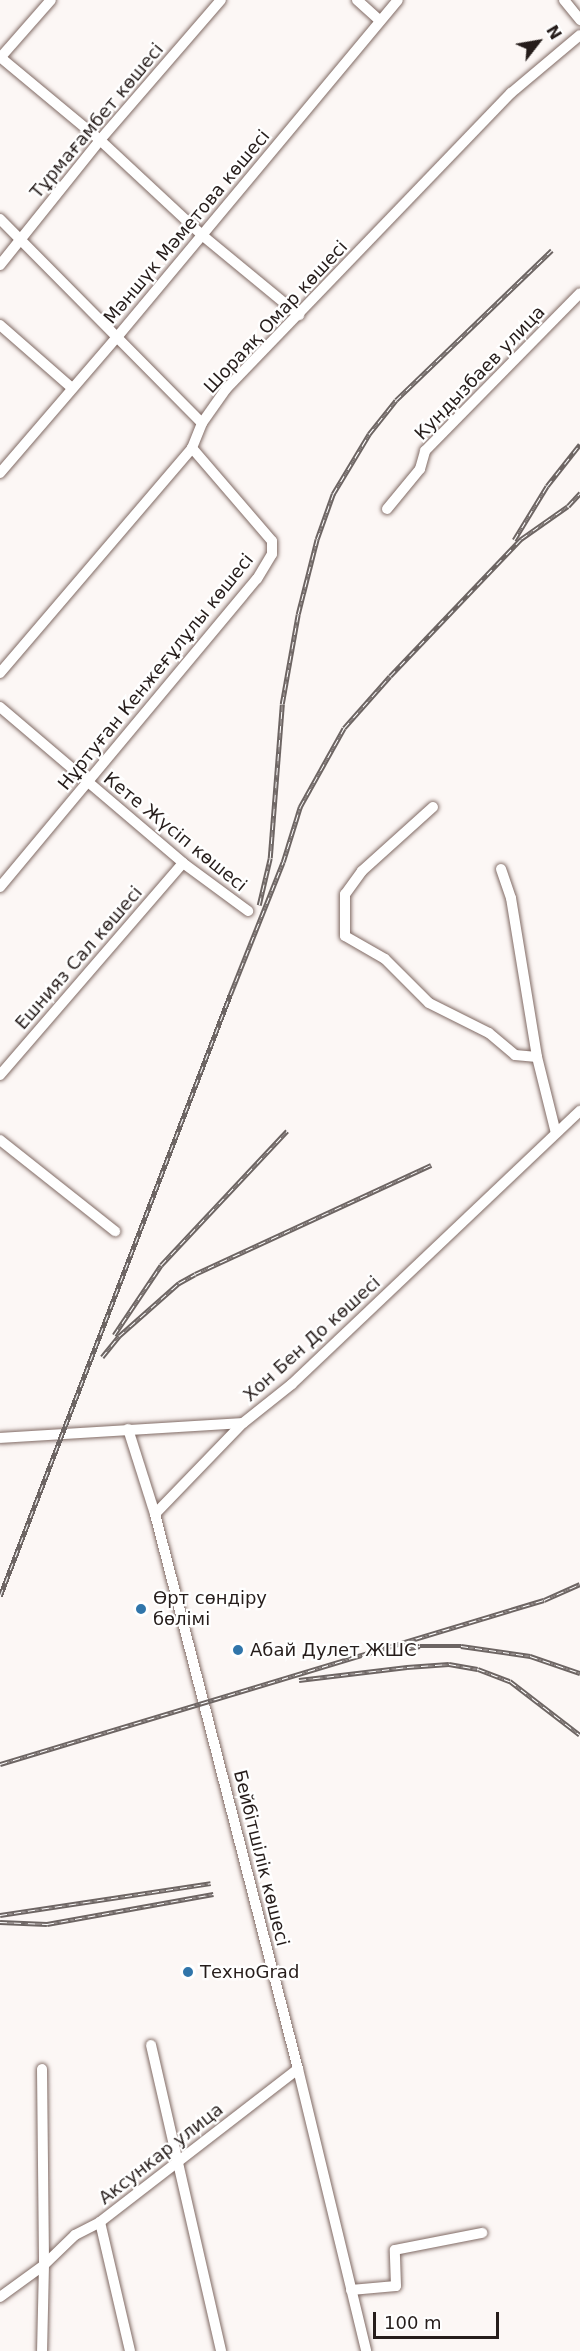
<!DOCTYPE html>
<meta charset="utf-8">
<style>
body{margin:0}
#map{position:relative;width:580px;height:2351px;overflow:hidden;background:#fcf7f5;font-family:"DejaVu Sans",sans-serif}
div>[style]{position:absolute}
.roads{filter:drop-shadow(0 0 2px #806a64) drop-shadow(0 0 2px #806a64)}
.minor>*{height:10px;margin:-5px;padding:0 5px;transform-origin:5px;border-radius:5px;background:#fff}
.rail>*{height:4.5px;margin-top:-2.25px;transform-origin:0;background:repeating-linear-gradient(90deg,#fff 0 7px,#6d6563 0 14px);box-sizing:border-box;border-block:2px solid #6d6563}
.dots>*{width:16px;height:16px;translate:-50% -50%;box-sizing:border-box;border:3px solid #fff;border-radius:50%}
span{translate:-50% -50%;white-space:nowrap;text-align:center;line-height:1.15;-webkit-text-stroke:4.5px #fff;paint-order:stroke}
.street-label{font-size:18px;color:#261d1b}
.poi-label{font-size:18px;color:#261d1b}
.left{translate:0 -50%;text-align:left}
.north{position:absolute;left:508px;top:12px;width:60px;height:60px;-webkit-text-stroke:4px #fff;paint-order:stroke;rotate:59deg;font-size:16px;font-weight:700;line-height:24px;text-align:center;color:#261d1b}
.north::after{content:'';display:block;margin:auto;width:21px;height:27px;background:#261d1b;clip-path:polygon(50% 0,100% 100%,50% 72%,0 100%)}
.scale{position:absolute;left:373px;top:2312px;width:126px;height:27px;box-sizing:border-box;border:3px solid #261d1b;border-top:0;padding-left:8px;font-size:18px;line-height:21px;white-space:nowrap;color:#261d1b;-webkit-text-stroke:4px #fff;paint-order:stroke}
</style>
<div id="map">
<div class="roads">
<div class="minor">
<div style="left:357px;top:0;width:31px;rotate:42deg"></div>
<div style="left:564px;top:0;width:26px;rotate:51deg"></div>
<div style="left:0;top:57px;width:130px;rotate:39.7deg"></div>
<div style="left:100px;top:140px;width:139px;rotate:43deg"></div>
<div style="left:202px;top:235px;width:126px;rotate:39.5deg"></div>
<div style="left:0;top:58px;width:77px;rotate:-48.7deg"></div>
<div style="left:0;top:219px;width:287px;rotate:45.3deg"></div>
<div style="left:0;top:265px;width:160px;rotate:-51.3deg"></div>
<div style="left:100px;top:140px;width:185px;rotate:-49.2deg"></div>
<div style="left:0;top:325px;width:96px;rotate:41.2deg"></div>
<div style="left:0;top:473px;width:181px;rotate:-49.3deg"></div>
<div style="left:118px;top:336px;width:437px;rotate:-50.2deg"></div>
<div style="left:387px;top:509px;width:52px;rotate:-50.5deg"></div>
<div style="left:420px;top:469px;width:19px;rotate:-74deg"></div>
<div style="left:425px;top:451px;width:221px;rotate:-45.5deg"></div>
<div style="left:0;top:673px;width:296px;rotate:-49.5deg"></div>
<div style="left:192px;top:448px;width:27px;rotate:-68deg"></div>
<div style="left:202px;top:423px;width:42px;rotate:-54.8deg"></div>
<div style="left:226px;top:389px;width:411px;rotate:-46.1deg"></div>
<div style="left:511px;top:93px;width:90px;rotate:-40deg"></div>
<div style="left:0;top:707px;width:240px;rotate:40.4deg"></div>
<div style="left:183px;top:863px;width:81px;rotate:36.4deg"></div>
<div style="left:433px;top:807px;width:96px;rotate:138deg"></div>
<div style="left:362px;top:871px;width:29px;rotate:126deg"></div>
<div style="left:345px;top:894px;width:42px;rotate:90deg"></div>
<div style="left:345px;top:936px;width:46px;rotate:29.9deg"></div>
<div style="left:385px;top:959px;width:62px;rotate:45deg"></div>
<div style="left:429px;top:1003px;width:67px;rotate:26.6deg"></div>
<div style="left:489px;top:1033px;width:34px;rotate:40deg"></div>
<div style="left:515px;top:1055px;width:22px;rotate:5deg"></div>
<div style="left:501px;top:869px;width:31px;rotate:71deg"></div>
<div style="left:511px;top:898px;width:161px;rotate:80.7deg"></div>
<div style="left:537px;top:1057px;width:78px;rotate:76deg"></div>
<div style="left:0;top:887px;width:401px;rotate:-50.2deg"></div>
<div style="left:257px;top:579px;width:29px;rotate:-59deg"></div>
<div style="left:272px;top:554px;width:13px;rotate:-90deg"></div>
<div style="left:272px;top:541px;width:123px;rotate:-130.7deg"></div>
<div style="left:0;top:1075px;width:280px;rotate:-49.2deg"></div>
<div style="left:0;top:1140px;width:147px;rotate:38.4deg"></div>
<div style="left:128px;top:1429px;width:89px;rotate:72.4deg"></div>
<div style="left:155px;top:1514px;width:573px;rotate:75.55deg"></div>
<div style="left:298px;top:2069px;width:290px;rotate:76.4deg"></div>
<div style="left:0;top:1438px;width:243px;rotate:-3.5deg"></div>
<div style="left:243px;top:1423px;width:63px;rotate:-38.5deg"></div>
<div style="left:292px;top:1384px;width:397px;rotate:-43.5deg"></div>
<div style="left:155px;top:1514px;width:127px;rotate:-46deg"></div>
<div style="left:151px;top:2045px;width:314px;rotate:77.1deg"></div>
<div style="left:42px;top:2069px;width:196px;rotate:89.4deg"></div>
<div style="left:44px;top:2265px;width:86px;rotate:91.3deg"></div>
<div style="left:100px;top:2222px;width:132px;rotate:76.9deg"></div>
<div style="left:351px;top:2290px;width:45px;rotate:-5.1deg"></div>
<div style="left:396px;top:2286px;width:36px;rotate:-92deg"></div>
<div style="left:395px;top:2250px;width:89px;rotate:-11.1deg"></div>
<div style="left:0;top:2297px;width:54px;rotate:-36deg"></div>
<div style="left:44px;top:2265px;width:43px;rotate:-44.1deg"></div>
<div style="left:75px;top:2235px;width:28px;rotate:-27deg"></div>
<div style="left:100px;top:2222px;width:250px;rotate:-37.7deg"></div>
</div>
</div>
<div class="rail">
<div style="left:514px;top:540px;width:63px;rotate:-58.6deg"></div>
<div style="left:547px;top:486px;width:53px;rotate:-51.8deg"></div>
<div style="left:259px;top:905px;width:48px;rotate:-76.8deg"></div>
<div style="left:270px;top:858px;width:154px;rotate:-85.5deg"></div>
<div style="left:282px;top:704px;width:91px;rotate:-79.9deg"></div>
<div style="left:298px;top:614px;width:77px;rotate:-75.8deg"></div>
<div style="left:317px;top:539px;width:48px;rotate:-70.4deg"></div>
<div style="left:333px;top:494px;width:70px;rotate:-59deg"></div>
<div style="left:369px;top:434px;width:43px;rotate:-51.5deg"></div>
<div style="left:396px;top:400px;width:216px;rotate:-43.9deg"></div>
<div style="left:114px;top:1335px;width:84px;rotate:-56.1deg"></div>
<div style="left:161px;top:1265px;width:184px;rotate:-46.8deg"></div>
<div style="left:102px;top:1357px;width:27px;rotate:-51deg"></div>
<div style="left:119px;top:1336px;width:80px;rotate:-41.5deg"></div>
<div style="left:179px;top:1283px;width:18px;rotate:-29deg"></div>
<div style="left:195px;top:1274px;width:260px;rotate:-24.8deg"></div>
<div style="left:0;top:1596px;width:644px;rotate:-69.06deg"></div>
<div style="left:230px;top:995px;width:143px;rotate:-68.3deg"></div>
<div style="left:283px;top:862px;width:58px;rotate:-72.8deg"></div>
<div style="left:300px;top:807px;width:90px;rotate:-60.9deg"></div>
<div style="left:344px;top:728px;width:69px;rotate:-48.5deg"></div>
<div style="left:390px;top:676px;width:190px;rotate:-46.3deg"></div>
<div style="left:521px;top:539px;width:57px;rotate:-35.1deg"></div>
<div style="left:568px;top:506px;width:18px;rotate:-47deg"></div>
<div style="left:404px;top:1649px;width:16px;rotate:-11deg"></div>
<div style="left:420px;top:1646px;width:41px"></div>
<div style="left:461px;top:1646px;width:70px;rotate:8.2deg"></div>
<div style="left:530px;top:1656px;width:53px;rotate:18.8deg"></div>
<div style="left:299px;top:1680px;width:109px;rotate:-6.9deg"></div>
<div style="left:407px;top:1667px;width:42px;rotate:-4.1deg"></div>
<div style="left:449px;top:1664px;width:29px;rotate:10deg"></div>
<div style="left:478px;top:1669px;width:34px;rotate:21deg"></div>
<div style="left:510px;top:1681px;width:88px;rotate:37.6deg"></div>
<div style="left:0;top:1764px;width:568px;rotate:-16.78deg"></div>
<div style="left:544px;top:1600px;width:39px;rotate:-24deg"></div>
<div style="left:0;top:1915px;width:213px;rotate:-8.6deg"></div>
<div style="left:0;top:1922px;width:47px;rotate:2.4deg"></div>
<div style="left:47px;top:1924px;width:169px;rotate:-10.2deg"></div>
</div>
<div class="dots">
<div style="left:141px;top:1609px;background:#3075aa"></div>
<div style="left:238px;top:1650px;background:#3075aa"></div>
<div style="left:188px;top:1972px;background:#3075aa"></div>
</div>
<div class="street-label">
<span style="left:97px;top:121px;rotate:-50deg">Тұрмағамбет көшесі</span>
<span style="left:187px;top:227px;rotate:-50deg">Мәншүк Мәметова көшесі</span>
<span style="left:276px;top:317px;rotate:-47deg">Шораяқ Омар көшесі</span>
<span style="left:480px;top:373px;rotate:-46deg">Кундызбаев улица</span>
<span style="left:156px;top:672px;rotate:-51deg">Нұртуған Кенжеғұлұлы көшесі</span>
<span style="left:175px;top:832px;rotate:39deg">Кете Жүсіп көшесі</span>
<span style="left:79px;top:958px;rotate:-49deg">Ешнияз Сал көшесі</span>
<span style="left:312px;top:1339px;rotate:-42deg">Хон Бен До көшесі</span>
<span style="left:261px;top:1858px;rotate:76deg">Бейбітшілік көшесі</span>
<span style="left:161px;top:2154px;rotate:-38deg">Аксункар улица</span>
</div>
<div class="poi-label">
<span class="left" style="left:153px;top:1609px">Өрт сөндіру<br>бөлімі</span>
<span class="left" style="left:250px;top:1650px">Абай Дулет ЖШС</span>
<span class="left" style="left:200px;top:1972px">ТехноGrad</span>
</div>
<div class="north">N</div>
<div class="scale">100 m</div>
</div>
